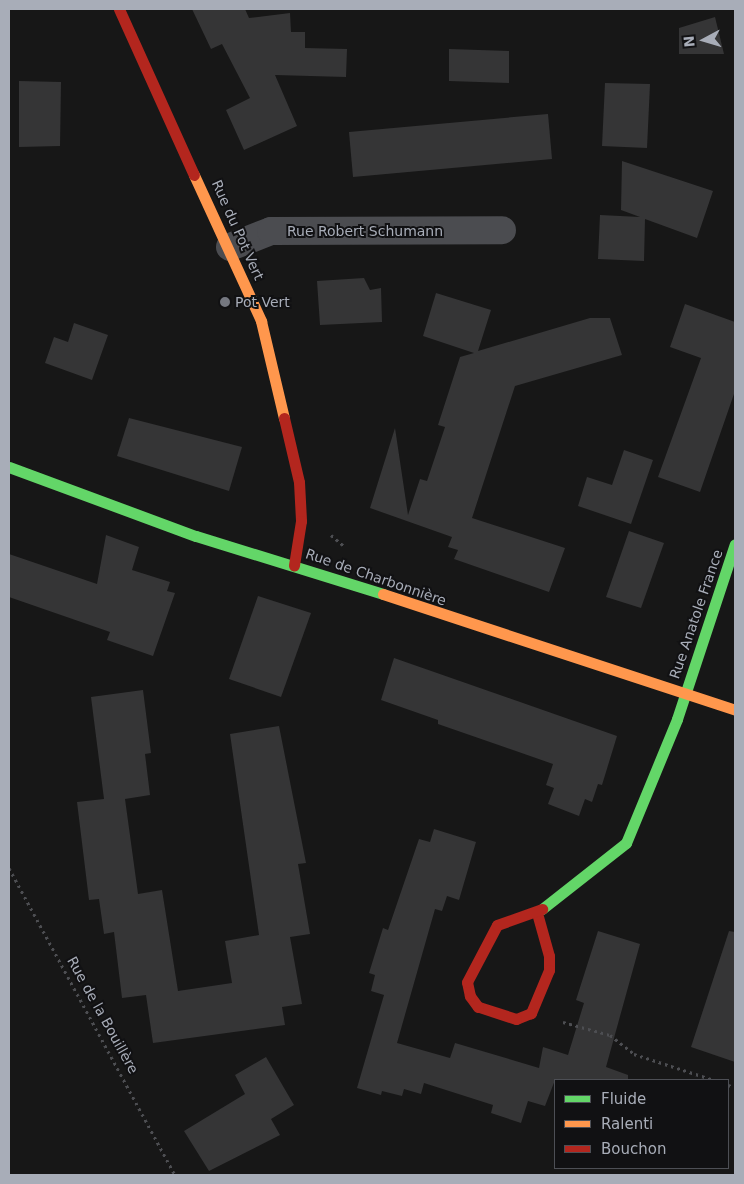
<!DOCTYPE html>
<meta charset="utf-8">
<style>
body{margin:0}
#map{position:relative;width:744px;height:1184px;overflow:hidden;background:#171717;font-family:"DejaVu Sans",sans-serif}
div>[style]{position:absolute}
.building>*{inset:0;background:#353536}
.path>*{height:3px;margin-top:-1.5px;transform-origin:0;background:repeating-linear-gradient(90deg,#4d4e52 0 2.5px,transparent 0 6.5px)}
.street>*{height:28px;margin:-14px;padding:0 14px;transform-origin:14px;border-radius:14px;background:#4b4c50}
.fast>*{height:11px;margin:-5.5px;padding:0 5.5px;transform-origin:5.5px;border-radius:5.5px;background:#63d668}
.slow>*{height:11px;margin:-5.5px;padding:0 5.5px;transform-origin:5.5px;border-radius:5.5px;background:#ff974d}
.jam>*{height:11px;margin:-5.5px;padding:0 5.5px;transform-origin:5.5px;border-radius:5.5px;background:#b3261e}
.dots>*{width:14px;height:14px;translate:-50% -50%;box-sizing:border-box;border:2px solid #111113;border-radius:50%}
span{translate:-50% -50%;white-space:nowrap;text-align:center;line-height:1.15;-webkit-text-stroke:4px #111113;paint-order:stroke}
.street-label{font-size:14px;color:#a8adb8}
.poi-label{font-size:14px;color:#a8adb8}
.left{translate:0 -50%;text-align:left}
.frame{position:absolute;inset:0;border:10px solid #a8adb8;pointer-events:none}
.legend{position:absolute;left:554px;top:1079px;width:175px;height:90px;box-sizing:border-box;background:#111113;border:1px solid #4d4f55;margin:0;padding:6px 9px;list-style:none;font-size:15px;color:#a8adb8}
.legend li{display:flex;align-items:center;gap:10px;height:25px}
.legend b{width:25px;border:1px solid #4d4f55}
.north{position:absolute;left:679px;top:15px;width:50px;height:50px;-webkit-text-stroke:4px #111113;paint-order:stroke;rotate:264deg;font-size:14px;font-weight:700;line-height:20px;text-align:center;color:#a8adb8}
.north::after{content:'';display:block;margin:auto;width:18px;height:22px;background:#a8adb8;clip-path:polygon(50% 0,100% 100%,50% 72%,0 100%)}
</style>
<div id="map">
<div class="building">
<div style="clip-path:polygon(192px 9px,245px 9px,249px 18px,290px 13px,291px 32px,305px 32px,305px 48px,347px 49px,346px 77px,275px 75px,297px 126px,244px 150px,226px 110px,250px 98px,222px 44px,211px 49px)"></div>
<div style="clip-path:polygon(715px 17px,724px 54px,679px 54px,679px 28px)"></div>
<div style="clip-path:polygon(449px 49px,509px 51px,509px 83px,449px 81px)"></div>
<div style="clip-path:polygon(19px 81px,61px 82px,60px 146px,19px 147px)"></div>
<div style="clip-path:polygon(605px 83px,650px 84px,647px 148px,602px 146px)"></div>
<div style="clip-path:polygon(548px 114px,552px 159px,353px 177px,349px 132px)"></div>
<div style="clip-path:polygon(622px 161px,713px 191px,697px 238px,645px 219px,644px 261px,598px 259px,600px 215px,640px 217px,621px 210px)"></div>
<div style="clip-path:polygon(364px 278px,370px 290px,381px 288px,382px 322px,320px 325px,317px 281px)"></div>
<div style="clip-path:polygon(436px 293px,491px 310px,478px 351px,590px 318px,610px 318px,622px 355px,515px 386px,472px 518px,565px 548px,549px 592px,454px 559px,458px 550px,448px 547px,452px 537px,370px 508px,395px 428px,408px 515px,420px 479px,427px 481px,445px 427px,438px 425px,460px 357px,474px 353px,423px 336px)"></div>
<div style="clip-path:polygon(685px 304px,735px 322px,735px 391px,700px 492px,658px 477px,701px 358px,670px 347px)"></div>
<div style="clip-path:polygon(74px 323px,108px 335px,92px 380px,45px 363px,54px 337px,68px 342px)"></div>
<div style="clip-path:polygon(129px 418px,242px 447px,229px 491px,117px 456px)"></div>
<div style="clip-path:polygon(624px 450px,653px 460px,631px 524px,578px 506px,587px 477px,612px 485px)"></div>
<div style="clip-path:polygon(629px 531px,664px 543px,641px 608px,606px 597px)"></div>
<div style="clip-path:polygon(106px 535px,139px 547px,132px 570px,170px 582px,167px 591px,175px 593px,153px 656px,107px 640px,110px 632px,9px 597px,9px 554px,97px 584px)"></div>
<div style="clip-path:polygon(258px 596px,311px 613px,281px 697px,229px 679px)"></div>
<div style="clip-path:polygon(394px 658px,617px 736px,602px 785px,598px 784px,592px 802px,585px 799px,579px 816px,548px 804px,554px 788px,546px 785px,553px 764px,438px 724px,438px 720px,381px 700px)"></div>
<div style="clip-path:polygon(143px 690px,151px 753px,145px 754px,150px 795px,125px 799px,138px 894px,162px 890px,178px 991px,232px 983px,225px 941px,259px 935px,230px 734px,279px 726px,306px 863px,298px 864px,310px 934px,290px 937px,302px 1004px,282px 1007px,285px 1025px,153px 1043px,146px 995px,122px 998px,114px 932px,104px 934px,99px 899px,89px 900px,77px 802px,104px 799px,91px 697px)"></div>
<div style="clip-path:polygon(434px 829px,476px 842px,459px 900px,447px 896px,442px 911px,435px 909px,397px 1043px,450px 1058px,455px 1043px,539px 1068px,543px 1047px,568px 1055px,584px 1003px,576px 1000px,598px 931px,640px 944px,606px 1067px,628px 1075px,628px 1080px,555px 1080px,545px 1106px,528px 1101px,521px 1123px,491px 1113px,493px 1105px,424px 1083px,421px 1094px,404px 1089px,402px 1096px,382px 1091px,381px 1095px,357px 1088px,384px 995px,371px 991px,375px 975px,369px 973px,383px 928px,388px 930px,419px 839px,430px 842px)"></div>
<div style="clip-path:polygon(729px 931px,735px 932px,735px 1062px,691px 1047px)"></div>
<div style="clip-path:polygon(266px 1057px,294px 1105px,271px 1119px,280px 1135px,209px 1171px,184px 1131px,245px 1094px,235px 1075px)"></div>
</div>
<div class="path">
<div style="left:331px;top:535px;width:16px;rotate:40deg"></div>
<div style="left:9px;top:868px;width:349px;rotate:61.6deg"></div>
<div style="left:563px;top:1022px;width:49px;rotate:15.5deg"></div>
<div style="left:610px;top:1035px;width:31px;rotate:38deg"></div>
<div style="left:634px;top:1054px;width:84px;rotate:18deg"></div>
<div style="left:728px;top:1085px;width:7px;rotate:16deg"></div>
</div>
<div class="street">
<div style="left:230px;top:247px;width:44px;rotate:-21.3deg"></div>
<div style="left:271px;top:231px;width:231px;rotate:-0.2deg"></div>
</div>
<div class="fast">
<div style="left:9px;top:467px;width:199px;rotate:20.3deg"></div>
<div style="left:196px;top:536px;width:196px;rotate:17.2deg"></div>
<div style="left:542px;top:909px;width:107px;rotate:-38.2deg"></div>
<div style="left:626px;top:843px;width:134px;rotate:-67.6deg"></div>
<div style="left:677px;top:719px;width:184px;rotate:-71.7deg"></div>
</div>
<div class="slow">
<div style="left:194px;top:175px;width:161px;rotate:65.3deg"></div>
<div style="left:261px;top:321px;width:100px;rotate:76.7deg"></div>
<div style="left:383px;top:594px;width:371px;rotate:18.2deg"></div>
</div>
<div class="jam">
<div style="left:119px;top:9px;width:182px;rotate:65.7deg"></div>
<div style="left:284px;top:418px;width:66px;rotate:76.8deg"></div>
<div style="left:299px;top:482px;width:39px;rotate:87deg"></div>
<div style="left:301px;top:521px;width:45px;rotate:99deg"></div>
<div style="left:537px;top:913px;width:45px;rotate:74.4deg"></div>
<div style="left:549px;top:956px;width:14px;rotate:90deg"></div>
<div style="left:549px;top:970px;width:47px;rotate:112.7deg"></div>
<div style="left:531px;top:1013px;width:16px;rotate:158deg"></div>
<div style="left:516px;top:1019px;width:40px;rotate:-162deg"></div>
<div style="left:478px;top:1007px;width:14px;rotate:-126deg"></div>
<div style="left:470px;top:996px;width:14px;rotate:-102deg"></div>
<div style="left:467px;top:982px;width:64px;rotate:-62.2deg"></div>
<div style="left:497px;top:925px;width:48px;rotate:-19.6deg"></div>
</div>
<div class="dots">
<div style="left:225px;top:302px;background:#757880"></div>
</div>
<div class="street-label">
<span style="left:238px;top:230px;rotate:66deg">Rue du Pot Vert</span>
<span style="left:365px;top:231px">Rue Robert Schumann</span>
<span style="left:376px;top:577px;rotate:19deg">Rue de Charbonnière</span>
<span style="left:696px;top:614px;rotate:-71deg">Rue Anatole France</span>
<span style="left:103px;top:1015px;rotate:61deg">Rue de la Bouillère</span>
</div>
<div class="poi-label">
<span class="left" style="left:235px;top:302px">Pot Vert</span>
</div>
<div class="frame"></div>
<ul class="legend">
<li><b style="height:6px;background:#63d668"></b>Fluide</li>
<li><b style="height:6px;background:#ff974d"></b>Ralenti</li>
<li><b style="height:6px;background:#b3261e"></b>Bouchon</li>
</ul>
<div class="north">N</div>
</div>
